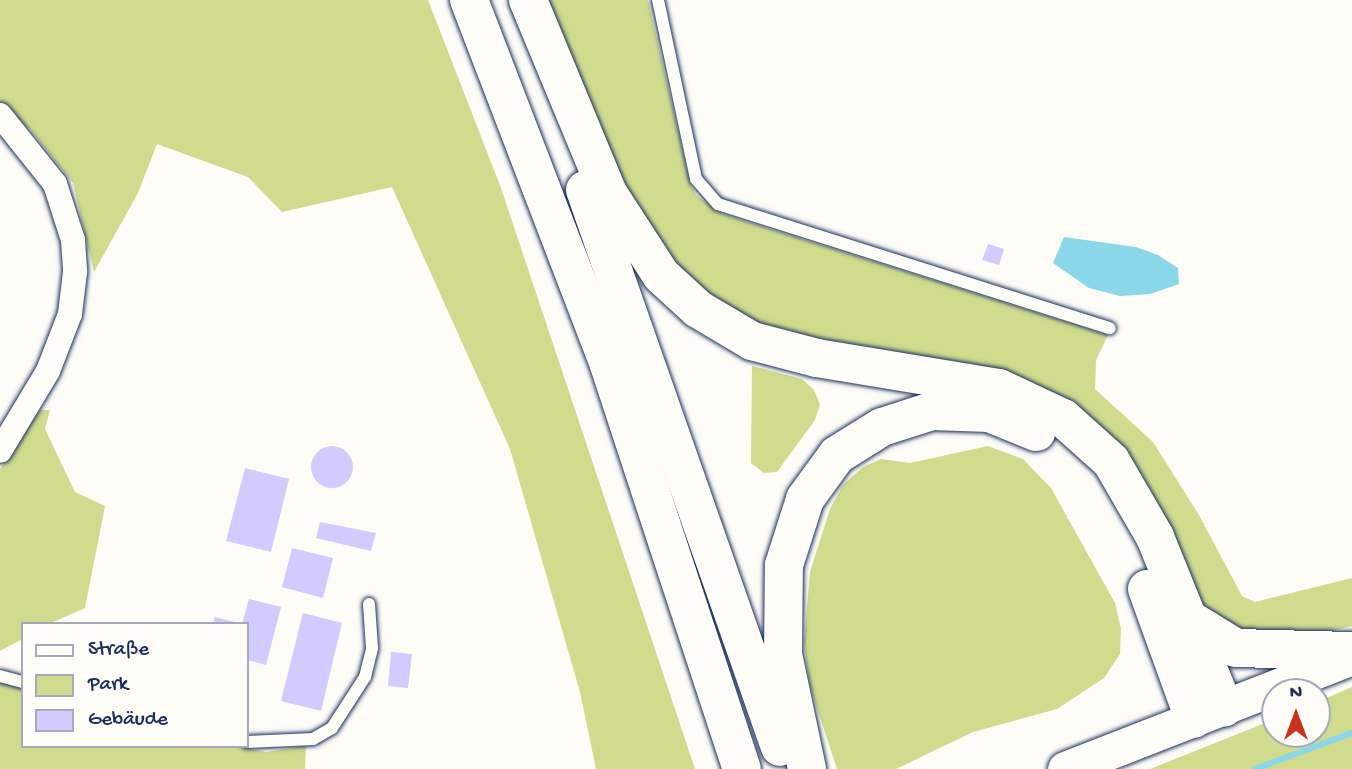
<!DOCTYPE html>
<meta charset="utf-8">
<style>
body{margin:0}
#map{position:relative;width:1352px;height:769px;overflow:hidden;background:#fdfcf7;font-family:"Gochi Hand",sans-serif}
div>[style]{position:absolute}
.green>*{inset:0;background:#d0db8e}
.water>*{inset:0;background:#8ad7ea}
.stream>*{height:6px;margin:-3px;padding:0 3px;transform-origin:3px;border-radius:3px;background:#8ad7ea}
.building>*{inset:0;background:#d1cbfe}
.round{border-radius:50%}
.roads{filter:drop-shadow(0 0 2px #1b2f5e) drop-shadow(0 0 2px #1b2f5e)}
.lane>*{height:12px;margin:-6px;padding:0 6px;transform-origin:6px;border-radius:6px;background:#fdfcf7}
.street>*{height:24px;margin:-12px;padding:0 12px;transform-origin:12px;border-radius:12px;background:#fdfcf7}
.secondary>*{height:35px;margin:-17.5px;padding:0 17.5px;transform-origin:17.5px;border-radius:17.5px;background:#fdfcf7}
.highway>*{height:38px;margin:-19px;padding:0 19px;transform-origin:19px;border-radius:19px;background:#fdfcf7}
span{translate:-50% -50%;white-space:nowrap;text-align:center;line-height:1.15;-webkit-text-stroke:6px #fdfcf7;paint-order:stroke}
.legend{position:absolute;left:21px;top:622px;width:228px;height:126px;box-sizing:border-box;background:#fdfcf7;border:2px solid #a3aaba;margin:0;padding:9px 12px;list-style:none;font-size:21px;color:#1b2f5e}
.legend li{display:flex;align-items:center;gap:14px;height:35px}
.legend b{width:35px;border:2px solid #a3aaba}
.north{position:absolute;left:1261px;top:678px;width:70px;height:70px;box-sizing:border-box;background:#fdfcf7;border:2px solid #a3aaba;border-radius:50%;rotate:0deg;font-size:19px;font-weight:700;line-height:28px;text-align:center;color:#1b2f5e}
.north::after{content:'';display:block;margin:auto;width:24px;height:32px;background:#c8321e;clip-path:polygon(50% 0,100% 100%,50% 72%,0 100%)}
</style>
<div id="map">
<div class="green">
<div style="clip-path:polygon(0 0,428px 0,501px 188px,695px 769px,596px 769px,580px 692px,510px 449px,392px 187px,282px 212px,248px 177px,157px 144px,138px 193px,94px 272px,73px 183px,30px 129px,0 108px)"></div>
<div style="clip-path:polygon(541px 0,648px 0,690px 183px,696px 195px,722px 214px,1108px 335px,1096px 360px,1095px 389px,1153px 442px,1199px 515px,1242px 596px,1255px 602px,1352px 578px,1352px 626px,1284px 643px,1209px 623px,1117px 452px,884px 356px,731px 319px,648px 247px)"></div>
<div style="clip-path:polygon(752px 366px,802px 379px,814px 390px,820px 404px,815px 420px,777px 472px,764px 473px,751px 463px)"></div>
<div style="clip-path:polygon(40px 410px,50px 410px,45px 429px,75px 492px,105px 506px,85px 608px,49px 624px,23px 624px,23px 639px,0 651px,0 469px)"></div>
<div style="clip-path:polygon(988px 446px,1023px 459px,1051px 488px,1115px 603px,1121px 629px,1120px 654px,1104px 678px,1057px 709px,973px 732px,896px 769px,837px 769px,810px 687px,804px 643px,810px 572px,830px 509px,843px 485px,863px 467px,881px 459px,910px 463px)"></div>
<div style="clip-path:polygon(0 681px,23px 688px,23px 746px,234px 746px,266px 752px,306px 746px,305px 769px,0 769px)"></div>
<div style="clip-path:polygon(1352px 687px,1352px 769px,1150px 769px,1275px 719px,1275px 734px,1317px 734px,1317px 702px)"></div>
</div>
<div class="water">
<div style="clip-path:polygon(1064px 237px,1136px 247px,1158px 255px,1178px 268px,1179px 284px,1150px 294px,1120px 296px,1089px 288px,1053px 263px)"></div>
</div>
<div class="stream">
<div style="left:1255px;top:769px;width:103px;rotate:-20.4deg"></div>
</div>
<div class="building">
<div style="clip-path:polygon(988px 244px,1004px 249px,999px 265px,982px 260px)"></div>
<div class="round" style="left:311px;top:446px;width:42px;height:42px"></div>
<div style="clip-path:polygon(245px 468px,289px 479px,271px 552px,226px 541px)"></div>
<div style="clip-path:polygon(320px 522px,376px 533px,371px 551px,316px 538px)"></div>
<div style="clip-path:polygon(292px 548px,333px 558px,323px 598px,282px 587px)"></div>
<div style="clip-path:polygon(249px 599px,281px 607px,266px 665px,247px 660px,247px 624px,242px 624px)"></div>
<div style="clip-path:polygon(303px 613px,342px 623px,321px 711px,281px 701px)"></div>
<div style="clip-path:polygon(215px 617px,239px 623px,239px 624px,213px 624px)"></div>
<div style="clip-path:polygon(391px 652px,412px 654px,408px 688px,388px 686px)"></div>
</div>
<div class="roads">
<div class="lane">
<div style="left:658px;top:0;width:183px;rotate:78deg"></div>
<div style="left:696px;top:179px;width:33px;rotate:49deg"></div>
<div style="left:718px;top:204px;width:411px;rotate:17.6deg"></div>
<div style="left:0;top:676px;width:24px;rotate:15deg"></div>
<div style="left:247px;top:742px;width:66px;rotate:-2.6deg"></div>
<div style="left:313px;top:739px;width:22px;rotate:-30deg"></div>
<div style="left:332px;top:728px;width:61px;rotate:-57.1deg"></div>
<div style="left:365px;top:677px;width:30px;rotate:-76deg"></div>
<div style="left:372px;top:648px;width:44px;rotate:-93.9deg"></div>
</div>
<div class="street">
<div style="left:0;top:115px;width:88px;rotate:51.4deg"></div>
<div style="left:55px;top:184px;width:59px;rotate:72.2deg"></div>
<div style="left:73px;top:240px;width:32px;rotate:86deg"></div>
<div style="left:75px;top:272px;width:42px;rotate:96.8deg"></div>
<div style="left:70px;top:314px;width:61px;rotate:111.1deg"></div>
<div style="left:48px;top:371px;width:93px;rotate:121deg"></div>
</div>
<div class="secondary">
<div style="left:1065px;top:769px;width:308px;rotate:-21.3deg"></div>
</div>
<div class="highway">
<div style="left:469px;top:0;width:391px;rotate:69deg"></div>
<div style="left:609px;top:365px;width:425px;rotate:71.8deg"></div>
<div style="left:528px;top:0;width:209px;rotate:67.5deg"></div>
<div style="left:608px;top:193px;width:98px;rotate:57.1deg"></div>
<div style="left:661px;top:275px;width:50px;rotate:42.6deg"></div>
<div style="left:698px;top:309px;width:63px;rotate:30.7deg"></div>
<div style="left:752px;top:341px;width:67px;rotate:14.7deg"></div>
<div style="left:817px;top:358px;width:184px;rotate:9.4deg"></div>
<div style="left:999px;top:388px;width:71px;rotate:25.1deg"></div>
<div style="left:1063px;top:418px;width:64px;rotate:41.9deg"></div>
<div style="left:1111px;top:461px;width:88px;rotate:59.9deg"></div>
<div style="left:1155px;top:537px;width:184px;rotate:68deg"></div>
<div style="left:585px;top:190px;width:590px;rotate:70.71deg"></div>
<div style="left:1147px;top:589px;width:138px;rotate:70.1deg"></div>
<div style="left:1187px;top:618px;width:57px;rotate:31.5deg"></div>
<div style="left:1236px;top:648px;width:116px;rotate:1.5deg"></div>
<div style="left:807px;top:769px;width:117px;rotate:-101.8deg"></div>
<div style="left:783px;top:654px;width:89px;rotate:-89.4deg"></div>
<div style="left:784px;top:565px;width:69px;rotate:-72.3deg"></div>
<div style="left:805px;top:499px;width:54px;rotate:-54deg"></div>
<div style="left:837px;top:455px;width:53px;rotate:-31.9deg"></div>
<div style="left:882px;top:427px;width:52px;rotate:-17.7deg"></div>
<div style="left:932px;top:411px;width:57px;rotate:2deg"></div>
<div style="left:989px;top:413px;width:51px;rotate:22deg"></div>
</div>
</div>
<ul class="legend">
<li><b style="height:9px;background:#fdfcf7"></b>Straße</li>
<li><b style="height:19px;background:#d0db8e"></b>Park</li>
<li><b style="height:19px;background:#d1cbfe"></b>Gebäude</li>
</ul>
<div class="north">N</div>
</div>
